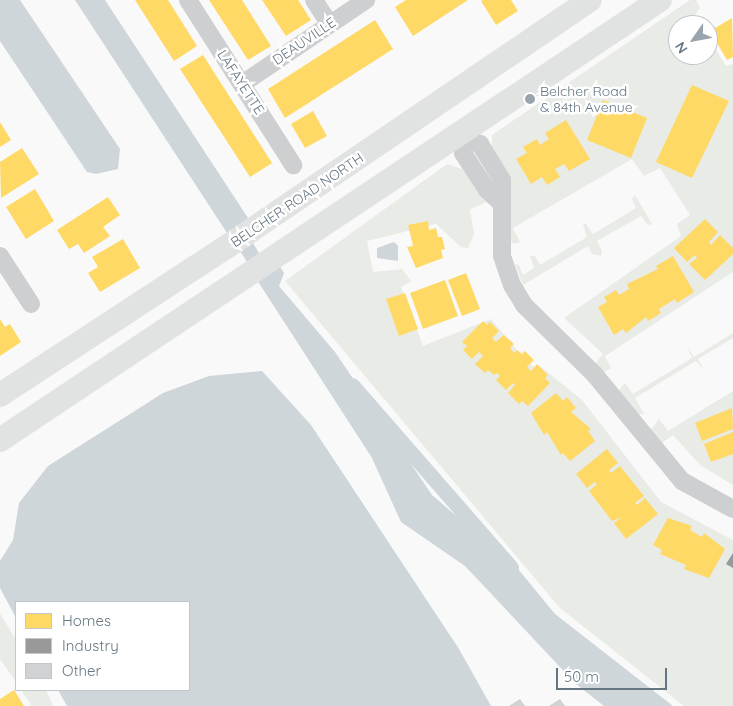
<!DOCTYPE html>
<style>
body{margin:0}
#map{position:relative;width:733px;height:706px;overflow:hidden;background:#f9f9f9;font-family:Quicksand,sans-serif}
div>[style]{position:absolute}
.green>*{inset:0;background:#e8ebe6}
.water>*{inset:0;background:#ced6d9}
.homes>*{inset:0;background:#ffd966}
.industry>*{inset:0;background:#999}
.canal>*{height:15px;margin:-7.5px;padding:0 7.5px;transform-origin:7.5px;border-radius:7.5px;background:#ced6d9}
.building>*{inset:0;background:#d0d2d3}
.minor>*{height:18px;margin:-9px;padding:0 9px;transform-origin:9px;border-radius:9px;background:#cecfd0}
.secondary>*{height:24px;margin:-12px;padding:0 12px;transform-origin:12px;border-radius:12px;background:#e1e2e2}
.dots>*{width:14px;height:14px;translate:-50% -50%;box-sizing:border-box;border:2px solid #fff;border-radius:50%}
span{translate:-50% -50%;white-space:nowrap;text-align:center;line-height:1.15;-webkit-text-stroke:5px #fff;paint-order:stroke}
.street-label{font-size:14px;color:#657683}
.poi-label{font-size:14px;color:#657683}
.left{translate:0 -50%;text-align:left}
.legend{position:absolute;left:15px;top:601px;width:175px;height:90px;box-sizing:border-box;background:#fff;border:1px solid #c1c8cd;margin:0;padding:6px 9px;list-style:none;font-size:15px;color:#657683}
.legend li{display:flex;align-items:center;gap:10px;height:25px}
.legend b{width:25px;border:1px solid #c1c8cd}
.north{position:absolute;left:668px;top:15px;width:50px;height:50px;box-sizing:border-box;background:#fff;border:1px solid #c1c8cd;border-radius:50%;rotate:237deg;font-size:14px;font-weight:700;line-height:20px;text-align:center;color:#657683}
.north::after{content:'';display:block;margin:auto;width:18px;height:22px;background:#99a4ac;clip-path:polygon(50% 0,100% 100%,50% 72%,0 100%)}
.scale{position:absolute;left:556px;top:668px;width:111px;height:22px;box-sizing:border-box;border:2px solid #657683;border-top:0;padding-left:6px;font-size:15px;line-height:18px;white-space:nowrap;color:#657683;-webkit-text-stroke:4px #fff;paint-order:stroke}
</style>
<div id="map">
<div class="green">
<div style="clip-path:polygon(690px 0,696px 0,700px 8px,695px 15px,701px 25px,678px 25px,678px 55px,708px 55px,708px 37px,726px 66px,733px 64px,733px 272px,605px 356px,611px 368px,603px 373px,595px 364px,603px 354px,564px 318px,681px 236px,677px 224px,690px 215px,660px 168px,644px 176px,632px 159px,513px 228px,520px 242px,513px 244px,510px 239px,507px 172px,492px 147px,492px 135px)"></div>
<div style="clip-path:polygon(447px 164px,462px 169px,486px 202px,470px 210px,474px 234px,468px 248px,461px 247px,436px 224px,367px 241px,373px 272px,402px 269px,411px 281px,401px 287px,423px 346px,491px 319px,525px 360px,538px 370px,541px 367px,582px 400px,661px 502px,733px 540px,733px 706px,684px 706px,560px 608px,285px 281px)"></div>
<div style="clip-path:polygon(635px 195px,652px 224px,648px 225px,641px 216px,597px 241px,602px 251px,601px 256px,592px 254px,588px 246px,523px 285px,515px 264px,519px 265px,523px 275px,534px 268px,530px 256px,535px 256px,540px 265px,587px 237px,583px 224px,586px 224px,593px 234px,636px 208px,632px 199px)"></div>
<div style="clip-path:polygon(733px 333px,733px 338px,698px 359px,704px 370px,696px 361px,635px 398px,644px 414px,635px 414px,619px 390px,625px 383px,633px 394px,692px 358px,687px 346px,694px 357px)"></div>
<div style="clip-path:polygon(733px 391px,733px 485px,700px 465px,673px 435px,659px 445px,650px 431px,659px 419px,668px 431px)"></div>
<div style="clip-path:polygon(0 613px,16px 640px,16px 682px,0 659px)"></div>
<div style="clip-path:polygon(21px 690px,46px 690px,53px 706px,32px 706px)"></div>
</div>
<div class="water">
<div style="clip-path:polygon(0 0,20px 0,120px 149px,118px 169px,96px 174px,87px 172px,0 41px)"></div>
<div style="clip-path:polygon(75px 0,105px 0,250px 221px,229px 236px)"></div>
<div style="clip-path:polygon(394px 242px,398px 246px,398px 261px,377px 258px,377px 248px)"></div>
<div style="clip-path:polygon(279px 265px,284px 273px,279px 286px,335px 352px,432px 495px,518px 569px,555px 614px,673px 706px,604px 706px,576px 684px,465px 566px,401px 522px,372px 458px,257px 280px)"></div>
<div style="clip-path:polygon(262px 371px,311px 425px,459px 649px,491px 706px,67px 706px,58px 690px,189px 690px,189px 602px,16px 602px,16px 618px,0 588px,0 561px,13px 540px,19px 503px,48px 466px,163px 393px,209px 376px)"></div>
</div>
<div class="homes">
<div style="clip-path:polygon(135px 0,168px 0,197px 46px,174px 61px)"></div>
<div style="clip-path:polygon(209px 0,242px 0,271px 46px,248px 60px)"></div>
<div style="clip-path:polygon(262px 0,298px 0,311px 20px,286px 36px)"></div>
<div style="clip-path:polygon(406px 0,468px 0,413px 36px,395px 7px)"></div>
<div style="clip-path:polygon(483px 0,511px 0,518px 11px,496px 25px,481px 1px)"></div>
<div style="clip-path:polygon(732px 18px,733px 57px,727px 60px,710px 31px)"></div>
<div style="clip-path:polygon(375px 20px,393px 49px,285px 118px,268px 89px)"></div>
<div style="clip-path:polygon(203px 55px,272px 163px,250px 177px,180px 69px)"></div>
<div style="clip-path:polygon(692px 85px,729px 101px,692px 178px,656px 162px)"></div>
<div style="clip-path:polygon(603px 100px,647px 118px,631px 158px,587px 140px)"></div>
<div style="clip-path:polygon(313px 111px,327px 136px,305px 148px,291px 124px)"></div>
<div style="clip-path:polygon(566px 120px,590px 159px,569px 171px,564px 164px,555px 169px,560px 177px,547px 185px,542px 177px,531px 184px,516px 159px,527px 153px,523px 147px,537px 139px,540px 145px,549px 139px,545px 133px)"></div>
<div style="clip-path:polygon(0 122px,11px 140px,0 147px)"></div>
<div style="clip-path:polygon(22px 148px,39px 174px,1px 198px,0 162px)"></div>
<div style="clip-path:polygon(35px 189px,54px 221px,26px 239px,6px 207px)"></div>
<div style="clip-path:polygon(108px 197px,120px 215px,103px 227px,110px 236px,84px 253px,78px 244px,69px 249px,57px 230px)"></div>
<div style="clip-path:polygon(705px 219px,718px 232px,709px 242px,711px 245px,720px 235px,733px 248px,733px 254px,705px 280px,689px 264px,697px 258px,695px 255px,687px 262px,674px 248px)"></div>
<div style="clip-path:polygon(428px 221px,429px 230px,436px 228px,438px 237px,442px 237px,445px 249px,441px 250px,443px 258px,416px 268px,407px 247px,413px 246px,408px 225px)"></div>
<div style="clip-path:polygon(123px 239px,140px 268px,100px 292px,88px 273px,98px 267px,92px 257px)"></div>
<div style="clip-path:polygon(673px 256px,694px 292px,677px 303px,675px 299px,659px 309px,661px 313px,648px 321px,646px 317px,626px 333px,623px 329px,614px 335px,598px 307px,607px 302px,604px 297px,616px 290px,619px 295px,629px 289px,627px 284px,658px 269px,656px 266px)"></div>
<div style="clip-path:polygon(466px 273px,480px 309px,462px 316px,448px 280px)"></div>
<div style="clip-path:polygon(445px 280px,458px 316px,423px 329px,410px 293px)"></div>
<div style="clip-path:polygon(405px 293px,418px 329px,399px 336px,386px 299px)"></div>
<div style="clip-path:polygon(0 319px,5px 327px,10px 324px,21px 342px,0 356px)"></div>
<div style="clip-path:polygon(483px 321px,487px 325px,490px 322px,499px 331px,492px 338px,496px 342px,504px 335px,514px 344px,510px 348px,514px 353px,517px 350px,522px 354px,525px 351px,534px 360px,527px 367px,531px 371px,537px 364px,548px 375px,545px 378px,550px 383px,528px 406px,522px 401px,519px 404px,508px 393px,515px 385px,513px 383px,506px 390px,496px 380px,500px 376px,497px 373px,494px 375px,488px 370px,485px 373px,475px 364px,483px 356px,479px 352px,472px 359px,463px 350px,467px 346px,462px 342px)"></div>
<div style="clip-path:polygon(556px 393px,563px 401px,567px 397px,576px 408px,571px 412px,591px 429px,588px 431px,595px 441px,570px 461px,563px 453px,561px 455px,547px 432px,544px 435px,531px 413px)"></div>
<div style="clip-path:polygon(732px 408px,733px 429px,702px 441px,695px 423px)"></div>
<div style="clip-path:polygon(733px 432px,733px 454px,711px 462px,704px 444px)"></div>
<div style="clip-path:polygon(607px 449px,618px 463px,609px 470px,611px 473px,620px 466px,644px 496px,635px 503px,637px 505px,645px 498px,658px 514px,626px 539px,614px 523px,622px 517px,612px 521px,589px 491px,597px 484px,595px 482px,587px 488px,576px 474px)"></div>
<div style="clip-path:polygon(668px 518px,692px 526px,690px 530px,702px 537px,704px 533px,725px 549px,709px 578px,684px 569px,686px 565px,660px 554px,662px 550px,653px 545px)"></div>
<div style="clip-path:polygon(14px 690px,24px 706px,0 706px,0 699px)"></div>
</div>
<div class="industry">
<div style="clip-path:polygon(733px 553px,733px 568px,726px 564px)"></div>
</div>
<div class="canal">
<div style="left:237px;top:232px;width:49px;rotate:58.2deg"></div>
<div style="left:352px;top:385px;width:242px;rotate:48.9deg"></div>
</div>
<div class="building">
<div style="clip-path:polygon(520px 699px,525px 706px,509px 706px)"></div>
<div style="clip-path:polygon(560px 699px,565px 706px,549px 706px)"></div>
</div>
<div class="minor">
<div style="left:188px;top:0;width:196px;rotate:57.5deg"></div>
<div style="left:314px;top:0;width:27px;rotate:57deg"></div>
<div style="left:242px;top:84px;width:150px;rotate:-34.1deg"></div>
<div style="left:460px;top:131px;width:11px;rotate:56deg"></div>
<div style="left:466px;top:140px;width:15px;rotate:16deg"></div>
<div style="left:480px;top:144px;width:42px;rotate:58.6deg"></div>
<div style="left:502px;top:180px;width:76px;rotate:90deg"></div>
<div style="left:502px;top:256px;width:31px;rotate:71deg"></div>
<div style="left:512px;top:285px;width:23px;rotate:59deg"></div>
<div style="left:524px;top:305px;width:100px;rotate:44.6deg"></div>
<div style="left:595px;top:375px;width:137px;rotate:50.6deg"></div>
<div style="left:682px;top:481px;width:58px;rotate:28.8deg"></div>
<div style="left:466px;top:140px;width:13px;rotate:103deg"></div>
<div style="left:463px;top:153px;width:44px;rotate:57deg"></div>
<div style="left:487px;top:190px;width:18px;rotate:43deg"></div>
<div style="left:0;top:256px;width:57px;rotate:57.1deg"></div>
</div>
<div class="secondary">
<div style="left:0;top:395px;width:269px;rotate:-33.2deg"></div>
<div style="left:225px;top:248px;width:441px;rotate:-34.2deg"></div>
<div style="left:0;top:440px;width:793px;rotate:-33.69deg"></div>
</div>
<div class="dots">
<div style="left:530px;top:99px;background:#99a4ac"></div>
</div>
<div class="street-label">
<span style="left:304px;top:41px;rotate:-34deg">DEAUVILLE</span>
<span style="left:241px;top:82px;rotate:57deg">LAFAYETTE</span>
<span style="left:297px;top:200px;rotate:-34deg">BELCHER ROAD NORTH</span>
</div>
<div class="poi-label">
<span class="left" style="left:540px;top:99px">Belcher Road<br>&amp; 84th Avenue</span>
</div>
<ul class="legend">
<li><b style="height:14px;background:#ffd966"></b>Homes</li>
<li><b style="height:14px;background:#999"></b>Industry</li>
<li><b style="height:14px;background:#d0d2d3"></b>Other</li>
</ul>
<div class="north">N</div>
<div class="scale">50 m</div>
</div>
